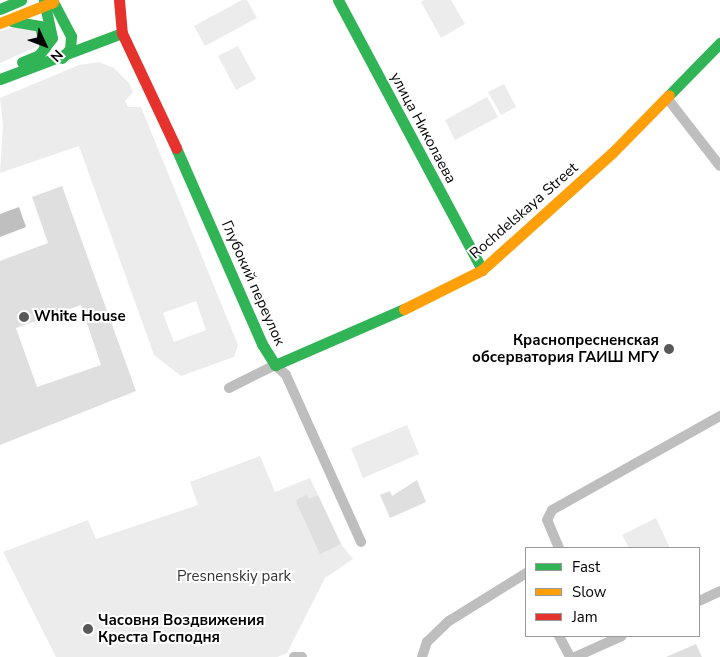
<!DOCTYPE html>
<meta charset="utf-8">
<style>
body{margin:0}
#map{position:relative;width:720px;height:657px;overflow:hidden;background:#fff;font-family:"Nunito Sans",sans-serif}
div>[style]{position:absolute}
.green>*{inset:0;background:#ececec}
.water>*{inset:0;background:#bfbfbf}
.building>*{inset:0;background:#dfdfdf}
.street>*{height:10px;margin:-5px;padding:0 5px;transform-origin:5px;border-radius:5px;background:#bebebe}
.fast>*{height:11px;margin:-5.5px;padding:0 5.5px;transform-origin:5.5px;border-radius:5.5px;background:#30b455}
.slow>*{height:11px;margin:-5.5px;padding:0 5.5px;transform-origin:5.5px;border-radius:5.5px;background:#ff9f0a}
.jam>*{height:11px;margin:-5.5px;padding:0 5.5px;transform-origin:5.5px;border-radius:5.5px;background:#e5322d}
.dots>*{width:14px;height:14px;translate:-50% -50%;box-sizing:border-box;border:2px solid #fff;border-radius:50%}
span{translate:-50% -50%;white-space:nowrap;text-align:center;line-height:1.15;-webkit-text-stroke:4px #fff;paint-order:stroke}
.street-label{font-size:15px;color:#000}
.poi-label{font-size:15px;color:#000;font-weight:700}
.left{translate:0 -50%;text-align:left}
.right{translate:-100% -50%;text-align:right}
.park-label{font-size:15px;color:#333}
.legend{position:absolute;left:525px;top:547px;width:175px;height:90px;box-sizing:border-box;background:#fff;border:1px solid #999;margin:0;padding:6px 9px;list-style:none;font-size:15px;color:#000}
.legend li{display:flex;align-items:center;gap:10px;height:25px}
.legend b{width:25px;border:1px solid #999}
.north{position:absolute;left:20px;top:20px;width:50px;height:50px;-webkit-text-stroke:4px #fff;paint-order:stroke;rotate:133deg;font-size:14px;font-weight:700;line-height:20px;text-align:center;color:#000}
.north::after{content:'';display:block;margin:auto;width:18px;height:22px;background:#000;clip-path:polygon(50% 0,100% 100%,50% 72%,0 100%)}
</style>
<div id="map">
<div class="green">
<div style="clip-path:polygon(242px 0,247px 0,257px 18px,205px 46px,194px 26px)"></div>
<div style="clip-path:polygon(424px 0,451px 0,465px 24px,441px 38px,421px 2px)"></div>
<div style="clip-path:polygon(20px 25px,38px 31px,38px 46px,0 63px,0 31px)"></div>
<div style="clip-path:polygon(238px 46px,256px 79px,236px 90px,218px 56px)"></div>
<div style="clip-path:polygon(evenodd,99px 62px,114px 68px,129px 83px,133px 92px,125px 101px,128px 107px,141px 107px,238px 345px,234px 357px,181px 376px,154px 355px,79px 146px,0 173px,3px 125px,0 98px,79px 65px,99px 62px,196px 301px,206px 330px,174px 342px,163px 313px,196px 301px)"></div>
<div style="clip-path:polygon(504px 84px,516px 107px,501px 115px,488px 92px)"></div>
<div style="clip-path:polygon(487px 97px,498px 117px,455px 140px,445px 120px)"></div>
<div style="clip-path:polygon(407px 425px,419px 454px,363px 478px,351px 448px)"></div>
<div style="clip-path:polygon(260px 456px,275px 492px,310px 478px,341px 544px,353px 559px,325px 578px,287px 653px,277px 657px,56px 657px,3px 552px,88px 520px,96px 539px,198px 505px,190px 482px)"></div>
<div style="clip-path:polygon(656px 518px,670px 548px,629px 548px,622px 535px)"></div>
</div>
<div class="water">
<div style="clip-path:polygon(19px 207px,26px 227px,0 237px,0 214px)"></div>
</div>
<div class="building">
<div style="clip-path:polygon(evenodd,62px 186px,136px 391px,0 445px,0 261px,48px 243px,32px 197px,62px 186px,81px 305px,101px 365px,37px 387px,16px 328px,81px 305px)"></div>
<div style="clip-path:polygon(417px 480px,426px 502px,390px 518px,380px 495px,390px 491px,392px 496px)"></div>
<div style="clip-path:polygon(307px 495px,309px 499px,318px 495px,341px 544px,320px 554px,297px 504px,296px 500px)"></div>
<div style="clip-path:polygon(696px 644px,702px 657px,666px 657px)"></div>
</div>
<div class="street">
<div style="left:667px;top:98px;width:86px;rotate:52.1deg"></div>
<div style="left:229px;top:388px;width:51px;rotate:-26.6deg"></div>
<div style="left:275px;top:365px;width:15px;rotate:42deg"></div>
<div style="left:286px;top:375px;width:183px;rotate:65.8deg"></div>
<div style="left:559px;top:548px;width:30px;rotate:-113deg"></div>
<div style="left:547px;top:520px;width:11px;rotate:-63deg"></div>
<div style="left:552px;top:510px;width:193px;rotate:-29.2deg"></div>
<div style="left:699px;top:601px;width:23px;rotate:-25deg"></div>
<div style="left:559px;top:636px;width:24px;rotate:62deg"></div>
<div style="left:294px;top:657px;width:8px"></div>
<div style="left:422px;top:657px;width:16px;rotate:-72deg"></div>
<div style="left:427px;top:642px;width:30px;rotate:-44deg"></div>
<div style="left:449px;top:621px;width:91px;rotate:-31.9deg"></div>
<div style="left:575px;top:657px;width:51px;rotate:-24.1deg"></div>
</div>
<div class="fast">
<div style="left:52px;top:0;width:41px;rotate:62.2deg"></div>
<div style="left:71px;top:36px;width:13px;rotate:94deg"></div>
<div style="left:70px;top:49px;width:12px;rotate:132deg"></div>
<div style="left:338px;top:0;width:306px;rotate:61.9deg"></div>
<div style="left:0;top:9px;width:23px;rotate:-23deg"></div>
<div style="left:12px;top:21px;width:28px;rotate:10deg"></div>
<div style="left:40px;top:26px;width:22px;rotate:77deg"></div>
<div style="left:22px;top:62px;width:18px;rotate:-22deg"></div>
<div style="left:39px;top:55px;width:21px;rotate:-53deg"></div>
<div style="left:52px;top:38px;width:39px;rotate:-102deg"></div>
<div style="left:0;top:79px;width:130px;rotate:-20.7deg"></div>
<div style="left:669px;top:95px;width:73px;rotate:-45.6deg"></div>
<div style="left:176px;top:148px;width:214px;rotate:66.3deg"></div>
<div style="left:262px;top:344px;width:25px;rotate:58deg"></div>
<div style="left:275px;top:365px;width:141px;rotate:-23.5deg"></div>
</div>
<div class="slow">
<div style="left:0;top:23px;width:57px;rotate:-21.6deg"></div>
<div style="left:404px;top:309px;width:87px;rotate:-26.6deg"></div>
<div style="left:482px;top:270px;width:175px;rotate:-42deg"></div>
<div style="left:612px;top:153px;width:81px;rotate:-45.5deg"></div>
</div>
<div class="jam">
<div style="left:119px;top:0;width:33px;rotate:85deg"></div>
<div style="left:122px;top:33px;width:127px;rotate:64.8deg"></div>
</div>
<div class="dots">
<div style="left:24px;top:317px;background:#595959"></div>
<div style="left:669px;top:349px;background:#595959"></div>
<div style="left:88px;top:629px;background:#595959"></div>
</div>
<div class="street-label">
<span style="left:423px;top:128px;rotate:62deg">улица Николаева</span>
<span style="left:524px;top:211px;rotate:-41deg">Rochdelskaya Street</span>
<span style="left:253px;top:283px;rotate:66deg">Глубокий переулок</span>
</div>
<div class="poi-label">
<span class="left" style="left:34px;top:317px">White House</span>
<span class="right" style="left:659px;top:349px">Краснопресненская<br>обсерватория ГАИШ МГУ</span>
<span class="left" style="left:98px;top:629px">Часовня Воздвижения<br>Креста Господня</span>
</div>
<div class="park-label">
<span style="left:234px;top:577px">Presnenskiy park</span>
</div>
<ul class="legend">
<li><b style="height:6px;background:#30b455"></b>Fast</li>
<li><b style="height:6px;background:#ff9f0a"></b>Slow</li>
<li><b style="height:6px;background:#e5322d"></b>Jam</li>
</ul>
<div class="north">N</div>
</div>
